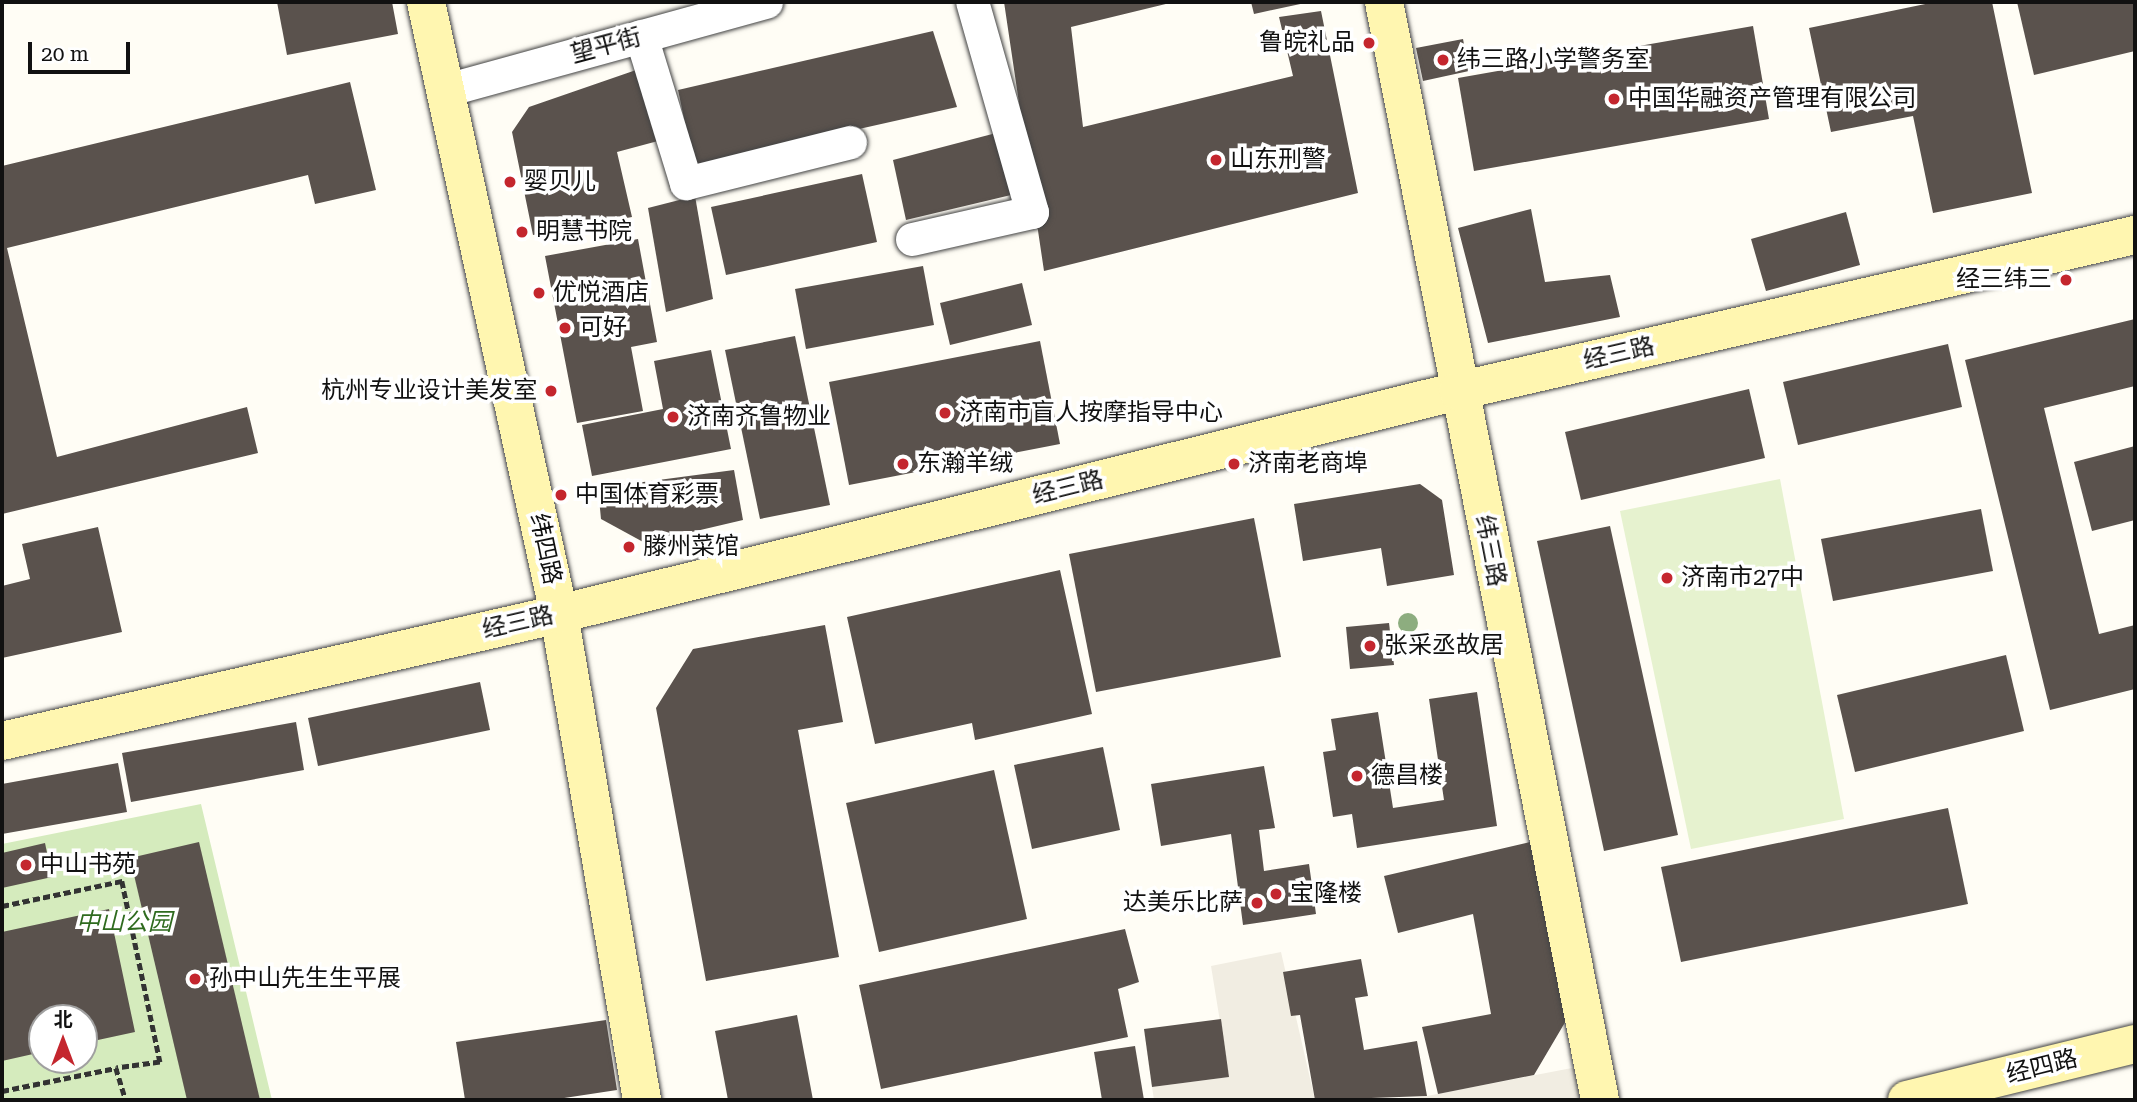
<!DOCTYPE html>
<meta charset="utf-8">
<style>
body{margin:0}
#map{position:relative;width:2137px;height:1102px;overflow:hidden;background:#fffdf5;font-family:"Roboto Serif","Noto Sans SC",serif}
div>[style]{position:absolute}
.green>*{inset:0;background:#d5ebbd}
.pitch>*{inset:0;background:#e6f2cf}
.plaza>*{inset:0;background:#f1ede2}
.building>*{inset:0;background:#5a524d}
.path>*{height:4.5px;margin-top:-2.25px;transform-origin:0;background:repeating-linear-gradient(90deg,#333 0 7px,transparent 0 10.5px)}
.roads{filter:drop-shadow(0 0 2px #444) drop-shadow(0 0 2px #444)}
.street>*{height:33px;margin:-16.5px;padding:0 16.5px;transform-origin:16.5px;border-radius:16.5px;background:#fff}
.secondary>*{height:38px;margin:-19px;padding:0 19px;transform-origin:19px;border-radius:19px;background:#fff6b0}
.trees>*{width:20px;height:20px;margin:-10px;border-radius:50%;background:#8dad7f}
.dots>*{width:19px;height:19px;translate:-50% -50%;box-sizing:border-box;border:4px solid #fff;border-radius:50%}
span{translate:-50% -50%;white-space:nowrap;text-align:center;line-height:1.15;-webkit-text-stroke:7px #fff;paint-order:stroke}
.poi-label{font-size:24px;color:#111}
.right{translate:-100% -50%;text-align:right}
.left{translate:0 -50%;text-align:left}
.street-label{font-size:24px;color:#111}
.park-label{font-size:24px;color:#2f6b1f;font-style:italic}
.frame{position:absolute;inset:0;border:4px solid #111;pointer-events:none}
.north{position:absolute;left:28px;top:1004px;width:70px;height:70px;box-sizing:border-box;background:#fff;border:2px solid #a0a0a0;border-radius:50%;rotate:0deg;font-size:19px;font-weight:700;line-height:28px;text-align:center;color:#111}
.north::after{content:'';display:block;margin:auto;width:24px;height:32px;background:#c4262e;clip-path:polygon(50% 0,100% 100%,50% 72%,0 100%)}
.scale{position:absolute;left:28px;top:42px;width:102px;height:32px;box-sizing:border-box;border:4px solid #111;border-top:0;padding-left:9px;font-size:21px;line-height:24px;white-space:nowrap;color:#111;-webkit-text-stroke:5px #fff;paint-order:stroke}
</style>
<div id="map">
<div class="green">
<div style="clip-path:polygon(evenodd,201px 804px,272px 1100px,2px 1100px,2px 844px,201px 804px,42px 1018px,84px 1018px,84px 1060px,42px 1060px,42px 1018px)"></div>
</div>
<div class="pitch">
<div style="clip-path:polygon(1780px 479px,1844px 819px,1691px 849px,1620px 511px)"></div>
</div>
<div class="plaza">
<div style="clip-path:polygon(1281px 952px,1315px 1100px,1154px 1100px,1152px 1087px,1229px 1077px,1211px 966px)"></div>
<div style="clip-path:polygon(1577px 1067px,1584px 1100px,1404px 1100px,1427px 1096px)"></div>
</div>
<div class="building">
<div style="clip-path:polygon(277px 2px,392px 2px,398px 34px,287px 55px)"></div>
<div style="clip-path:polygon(1004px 2px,1174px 2px,1071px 27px,1083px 127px,1293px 76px,1279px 17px,1321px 11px,1358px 193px,1044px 271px)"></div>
<div style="clip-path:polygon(1251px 2px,1305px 2px,1305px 3px,1254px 14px)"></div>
<div style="clip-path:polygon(1935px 2px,1992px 2px,2032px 193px,1933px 213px,1913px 116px,1831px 132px,1809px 28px)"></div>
<div style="clip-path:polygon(2017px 2px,2135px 2px,2135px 51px,2034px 75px)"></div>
<div style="clip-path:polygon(1753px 26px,1769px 119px,1474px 171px,1458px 78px)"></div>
<div style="clip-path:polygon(933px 31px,957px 107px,694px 166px,678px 90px)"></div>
<div style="clip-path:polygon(1463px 39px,1469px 71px,1423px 81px,1416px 48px)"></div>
<div style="clip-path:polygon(639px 69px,658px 141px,617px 152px,632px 217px,533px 235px,512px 132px,529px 107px)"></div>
<div style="clip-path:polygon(350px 82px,376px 190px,315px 204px,308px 175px,7px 248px,57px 457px,247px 407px,258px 453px,2px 514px,2px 166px)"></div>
<div style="clip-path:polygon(1000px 132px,1011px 195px,906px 220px,893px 160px)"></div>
<div style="clip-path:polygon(862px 174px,877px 242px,726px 275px,711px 207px)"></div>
<div style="clip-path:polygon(695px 196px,713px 299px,666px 312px,648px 208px)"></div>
<div style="clip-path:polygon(1531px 209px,1545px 282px,1610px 275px,1620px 317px,1488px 343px,1458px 228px)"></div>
<div style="clip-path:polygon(1846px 212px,1860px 265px,1766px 291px,1751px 239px)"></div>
<div style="clip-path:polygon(638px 239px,657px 342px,631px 347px,643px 411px,577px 423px,545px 256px)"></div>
<div style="clip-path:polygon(923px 266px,934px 325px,806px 349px,795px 289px)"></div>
<div style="clip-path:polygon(1022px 283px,1032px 325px,950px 345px,940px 303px)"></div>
<div style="clip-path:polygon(2135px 319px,2135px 386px,2044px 408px,2099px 634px,2135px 625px,2135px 689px,2050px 710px,1965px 360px)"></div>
<div style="clip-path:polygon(795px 336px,830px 505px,760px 519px,725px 350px)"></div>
<div style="clip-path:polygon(1040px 341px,1060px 444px,849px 485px,829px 382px)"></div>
<div style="clip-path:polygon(1948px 344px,1962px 407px,1798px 445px,1783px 382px)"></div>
<div style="clip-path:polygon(711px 350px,731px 449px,592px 476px,582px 425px,663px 409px,654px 361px)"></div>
<div style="clip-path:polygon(1749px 389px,1765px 458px,1581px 500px,1565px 432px)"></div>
<div style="clip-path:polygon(2135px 446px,2135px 520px,2092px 531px,2074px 462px)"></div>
<div style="clip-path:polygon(734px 470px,743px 520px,645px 543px,601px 519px,598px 488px)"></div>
<div style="clip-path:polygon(1420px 484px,1442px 500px,1454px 575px,1387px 586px,1381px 548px,1303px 561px,1294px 504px)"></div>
<div style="clip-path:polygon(1981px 509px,1993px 571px,1833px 601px,1821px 539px)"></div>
<div style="clip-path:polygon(1254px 518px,1281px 657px,1096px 692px,1069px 554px)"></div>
<div style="clip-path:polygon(1610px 526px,1678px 835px,1604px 851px,1537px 541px)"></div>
<div style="clip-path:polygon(98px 527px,122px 632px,2px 658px,2px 586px,30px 579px,22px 544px)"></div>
<div style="clip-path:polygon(1060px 570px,1092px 714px,975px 740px,972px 723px,875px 744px,847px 617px)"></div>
<div style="clip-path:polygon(1389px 623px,1394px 665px,1350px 669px,1346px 627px)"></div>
<div style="clip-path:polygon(825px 625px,843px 722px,798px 730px,839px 957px,706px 981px,656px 708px,693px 649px)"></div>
<div style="clip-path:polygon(2006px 655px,2024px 731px,1855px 772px,1837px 695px)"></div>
<div style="clip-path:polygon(480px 682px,490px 730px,318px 766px,308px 718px)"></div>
<div style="clip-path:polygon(1477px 692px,1497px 826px,1357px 848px,1352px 814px,1333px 817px,1323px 752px,1336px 750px,1331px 719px,1378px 712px,1393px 808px,1444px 800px,1429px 699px)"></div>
<div style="clip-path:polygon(296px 722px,304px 770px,131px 802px,122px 753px)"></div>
<div style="clip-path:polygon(1103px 747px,1120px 830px,1032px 849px,1014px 765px)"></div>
<div style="clip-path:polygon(118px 763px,127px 812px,2px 834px,2px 784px)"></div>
<div style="clip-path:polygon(1264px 766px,1275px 828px,1259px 830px,1264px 871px,1309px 864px,1316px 914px,1243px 925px,1231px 834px,1161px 846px,1151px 784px)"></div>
<div style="clip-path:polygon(994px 770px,1027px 919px,879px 952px,846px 803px)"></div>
<div style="clip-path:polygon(1948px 808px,1968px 904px,1681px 962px,1661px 867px)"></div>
<div style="clip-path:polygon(199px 842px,260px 1100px,187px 1100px,130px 858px)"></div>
<div style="clip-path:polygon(1530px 842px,1567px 1019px,1534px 1075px,1438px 1094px,1422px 1027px,1491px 1014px,1473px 914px,1398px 933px,1384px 876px)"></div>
<div style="clip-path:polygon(45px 843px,52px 877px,2px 888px,2px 853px)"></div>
<div style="clip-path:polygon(109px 909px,135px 1032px,84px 1043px,84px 1018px,42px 1018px,42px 1052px,2px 1061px,2px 932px)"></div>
<div style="clip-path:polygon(1125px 929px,1139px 982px,1118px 989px,1128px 1037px,881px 1089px,859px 985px)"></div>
<div style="clip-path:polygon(1361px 959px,1368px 996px,1355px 998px,1364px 1050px,1417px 1041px,1427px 1096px,1315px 1100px,1300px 1015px,1291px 1016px,1283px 972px)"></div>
<div style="clip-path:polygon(797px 1015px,813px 1100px,728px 1100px,715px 1031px)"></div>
<div style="clip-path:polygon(1221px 1019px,1229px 1077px,1152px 1087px,1144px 1029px)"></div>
<div style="clip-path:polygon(606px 1020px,617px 1090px,551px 1100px,465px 1100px,456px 1042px)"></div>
<div style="clip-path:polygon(1135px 1046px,1144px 1100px,1102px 1100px,1094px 1052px)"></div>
</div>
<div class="path">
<div style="left:2px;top:906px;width:123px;rotate:-11.8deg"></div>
<div style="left:122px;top:881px;width:185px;rotate:78.1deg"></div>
<div style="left:160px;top:1062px;width:44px;rotate:172.2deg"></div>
<div style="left:116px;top:1068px;width:34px;rotate:73deg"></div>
<div style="left:2px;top:1091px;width:116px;rotate:-11.4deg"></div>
</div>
<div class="roads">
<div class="street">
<div style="left:641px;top:36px;width:154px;rotate:73deg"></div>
<div style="left:686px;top:183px;width:169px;rotate:-14deg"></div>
<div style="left:446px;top:90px;width:332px;rotate:-15.4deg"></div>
<div style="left:912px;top:239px;width:123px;rotate:-12.7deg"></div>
<div style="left:1032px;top:212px;width:218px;rotate:-105.9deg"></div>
</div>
<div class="secondary">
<div style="left:426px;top:2px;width:626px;rotate:77.74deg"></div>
<div style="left:559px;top:614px;width:493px;rotate:80.3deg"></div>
<div style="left:1384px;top:2px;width:1119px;rotate:78.87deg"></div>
<div style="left:2px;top:741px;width:571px;rotate:-12.84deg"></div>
<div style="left:559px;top:614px;width:926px;rotate:-13.93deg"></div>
<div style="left:1458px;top:391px;width:695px;rotate:-12.98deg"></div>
<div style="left:1907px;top:1100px;width:235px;rotate:-13.8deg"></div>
</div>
</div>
<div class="trees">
<div style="left:1408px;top:623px"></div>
</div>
<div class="dots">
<div style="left:1369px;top:43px;background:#c4262e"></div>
<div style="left:1443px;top:60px;background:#c4262e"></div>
<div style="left:1614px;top:99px;background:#c4262e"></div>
<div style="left:1216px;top:160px;background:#c4262e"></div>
<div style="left:510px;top:182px;background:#c4262e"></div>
<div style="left:522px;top:232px;background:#c4262e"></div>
<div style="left:2066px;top:280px;background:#c4262e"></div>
<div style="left:539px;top:293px;background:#c4262e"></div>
<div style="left:565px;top:328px;background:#c4262e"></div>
<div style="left:551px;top:391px;background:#c4262e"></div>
<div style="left:945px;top:413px;background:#c4262e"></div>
<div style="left:673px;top:417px;background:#c4262e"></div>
<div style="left:903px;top:464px;background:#c4262e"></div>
<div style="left:1234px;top:464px;background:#c4262e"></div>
<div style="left:561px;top:495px;background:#c4262e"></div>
<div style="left:629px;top:547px;background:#c4262e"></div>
<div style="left:1667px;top:578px;background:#c4262e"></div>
<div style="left:1370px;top:646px;background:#c4262e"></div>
<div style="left:1357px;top:776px;background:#c4262e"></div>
<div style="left:26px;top:865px;background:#c4262e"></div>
<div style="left:1276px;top:894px;background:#c4262e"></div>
<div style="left:1257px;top:903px;background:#c4262e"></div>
<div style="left:195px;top:979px;background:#c4262e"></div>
</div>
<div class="poi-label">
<span class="right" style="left:1355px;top:43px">鲁皖礼品</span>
<span class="left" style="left:1457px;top:60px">纬三路小学警务室</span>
<span class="left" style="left:1628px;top:99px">中国华融资产管理有限公司</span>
<span class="left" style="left:1230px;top:160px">山东刑警</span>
<span class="left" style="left:524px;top:182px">婴贝儿</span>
<span class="left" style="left:536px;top:232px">明慧书院</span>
<span class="right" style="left:2052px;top:280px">经三纬三</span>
<span class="left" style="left:553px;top:293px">优悦酒店</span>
<span class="left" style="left:579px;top:328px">可好</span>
<span class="right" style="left:537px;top:391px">杭州专业设计美发室</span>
<span class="left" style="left:959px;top:413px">济南市盲人按摩指导中心</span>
<span class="left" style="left:687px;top:417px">济南齐鲁物业</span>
<span class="left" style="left:917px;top:464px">东瀚羊绒</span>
<span class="left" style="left:1248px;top:464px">济南老商埠</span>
<span class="left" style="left:575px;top:495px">中国体育彩票</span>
<span class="left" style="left:643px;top:547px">滕州菜馆</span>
<span class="left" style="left:1681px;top:578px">济南市27中</span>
<span class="left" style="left:1384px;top:646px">张采丞故居</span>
<span class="left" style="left:1371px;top:776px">德昌楼</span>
<span class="left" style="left:40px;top:865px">中山书苑</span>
<span class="left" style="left:1290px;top:894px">宝隆楼</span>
<span class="right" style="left:1243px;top:903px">达美乐比萨</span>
<span class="left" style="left:209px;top:979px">孙中山先生生平展</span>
</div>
<div class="street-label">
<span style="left:606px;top:46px;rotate:-15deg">望平街</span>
<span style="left:1619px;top:354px;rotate:-13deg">经三路</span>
<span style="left:1068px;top:488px;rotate:-14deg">经三路</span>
<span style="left:545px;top:549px;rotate:78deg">纬四路</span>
<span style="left:1490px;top:551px;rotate:79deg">纬三路</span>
<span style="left:518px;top:623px;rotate:-13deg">经三路</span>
<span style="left:2042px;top:1067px;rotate:-14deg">经四路</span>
</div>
<div class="park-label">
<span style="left:124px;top:923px">中山公园</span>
</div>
<div class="frame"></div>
<div class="north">北</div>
<div class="scale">20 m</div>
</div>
